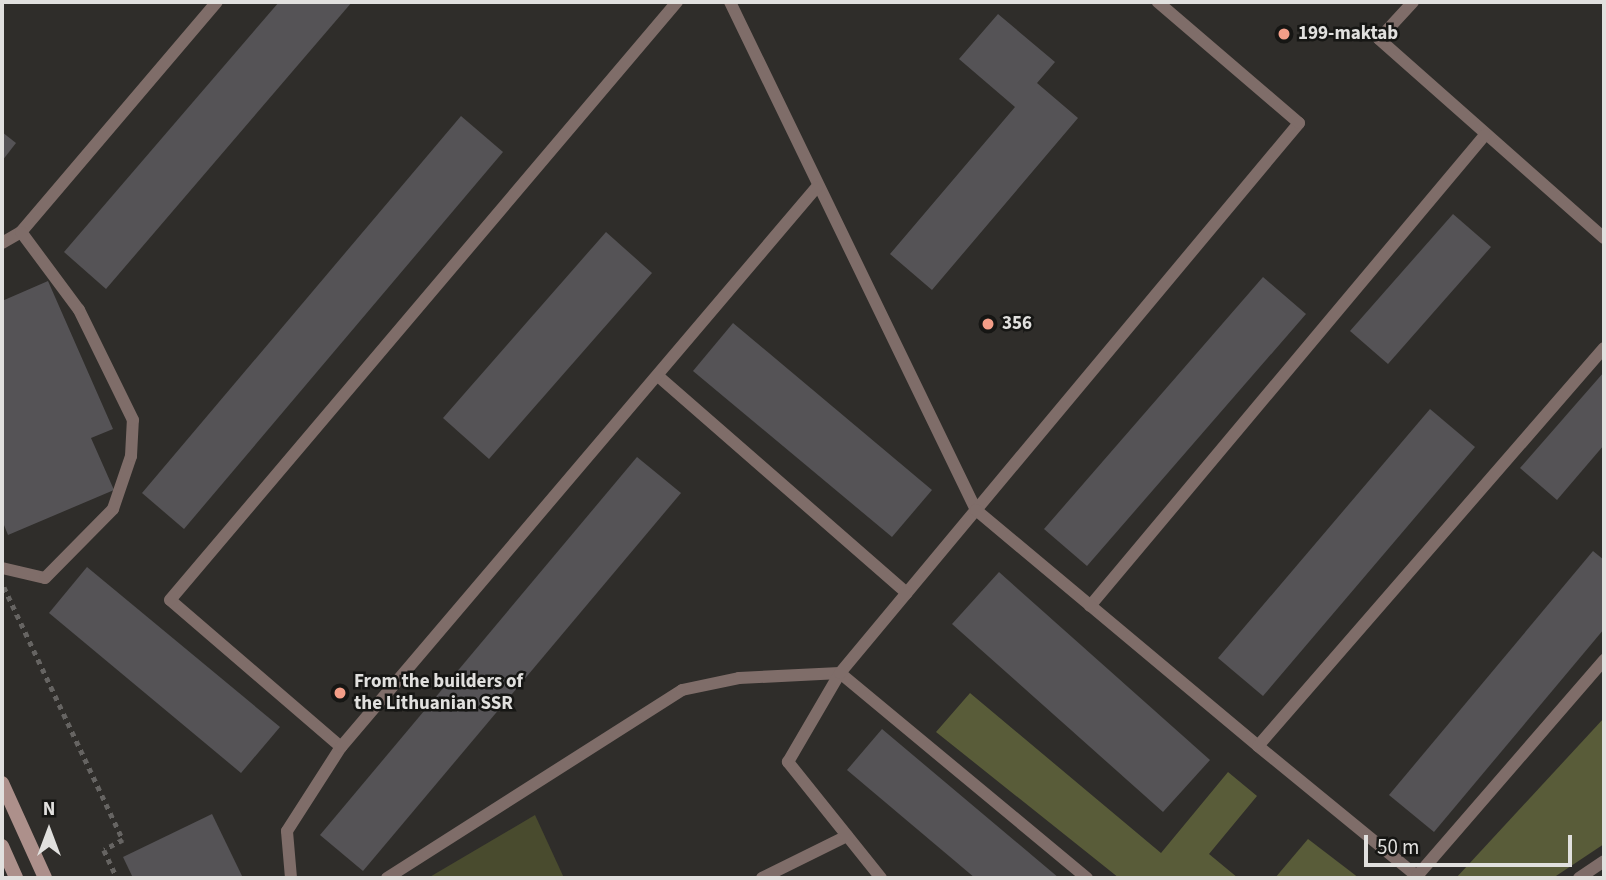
<!DOCTYPE html>
<style>
body{margin:0}
#map{position:relative;width:1606px;height:880px;overflow:hidden;background:#2f2d2a;font-family:"Source Sans 3",sans-serif}
div>[style]{position:absolute}
.green>*{inset:0;background:#494b2e}
.forest>*{inset:0;background:#595c39}
.building>*{inset:0;background:#555356}
.path>*{height:4.5px;margin-top:-2.25px;transform-origin:0;background:repeating-linear-gradient(90deg,#666462 0 5px,transparent 0 10px)}
.lane>*{height:12px;margin:-6px;padding:0 6px;transform-origin:6px;border-radius:6px;background:#7f6d69}
.secondary>*{height:14px;margin:-7px;padding:0 7px;transform-origin:7px;border-radius:7px;background:#ad908b}
.dots>*{width:19px;height:19px;translate:-50% -50%;box-sizing:border-box;border:4px solid #161614;border-radius:50%}
span{translate:-50% -50%;white-space:nowrap;text-align:center;line-height:1.15;-webkit-text-stroke:5px #161614;paint-order:stroke}
.poi-label{font-size:19px;color:#e1e0de;font-weight:700}
.left{translate:0 -50%;text-align:left}
.frame{position:absolute;inset:0;border:4px solid #e1e0de;pointer-events:none}
.north{position:absolute;left:14px;top:796px;width:70px;height:70px;-webkit-text-stroke:5px #161614;paint-order:stroke;rotate:0deg;font-size:19px;font-weight:700;line-height:28px;text-align:center;color:#e1e0de}
.north::after{content:'';display:block;margin:auto;width:24px;height:32px;background:#e1e0de;clip-path:polygon(50% 0,100% 100%,50% 72%,0 100%)}
.scale{position:absolute;left:1364px;top:835px;width:208px;height:32px;box-sizing:border-box;border:4px solid #e1e0de;border-top:0;padding-left:9px;font-size:21px;line-height:24px;white-space:nowrap;color:#e1e0de;-webkit-text-stroke:5px #161614;paint-order:stroke}
</style>
<div id="map">
<div class="green">
<div style="clip-path:polygon(535px 815px,564px 878px,428px 878px)"></div>
</div>
<div class="forest">
<div style="clip-path:polygon(970px 693px,1161px 853px,1228px 772px,1257px 796px,1209px 854px,1238px 878px,1119px 878px,936px 732px)"></div>
<div style="clip-path:polygon(1604px 718px,1604px 844px,1553px 878px,1456px 878px)"></div>
<div style="clip-path:polygon(1308px 839px,1359px 878px,1275px 878px)"></div>
</div>
<div class="building">
<div style="clip-path:polygon(279px 2px,352px 2px,106px 289px,64px 252px)"></div>
<div style="clip-path:polygon(998px 14px,1055px 62px,1037px 83px,1078px 118px,932px 290px,890px 254px,1015px 107px,959px 59px)"></div>
<div style="clip-path:polygon(461px 116px,503px 152px,184px 529px,142px 493px)"></div>
<div style="clip-path:polygon(2px 132px,16px 143px,2px 161px)"></div>
<div style="clip-path:polygon(1453px 214px,1491px 247px,1388px 364px,1350px 331px)"></div>
<div style="clip-path:polygon(606px 232px,652px 273px,489px 459px,443px 418px)"></div>
<div style="clip-path:polygon(1263px 277px,1306px 314px,1087px 566px,1044px 529px)"></div>
<div style="clip-path:polygon(48px 281px,113px 429px,91px 438px,114px 490px,8px 535px,2px 520px,2px 301px)"></div>
<div style="clip-path:polygon(733px 323px,932px 490px,892px 537px,693px 371px)"></div>
<div style="clip-path:polygon(1604px 372px,1604px 445px,1557px 500px,1520px 468px)"></div>
<div style="clip-path:polygon(1430px 409px,1475px 447px,1263px 696px,1218px 658px)"></div>
<div style="clip-path:polygon(637px 457px,681px 493px,363px 871px,320px 835px)"></div>
<div style="clip-path:polygon(1593px 551px,1604px 560px,1604px 629px,1434px 832px,1389px 795px)"></div>
<div style="clip-path:polygon(87px 567px,280px 727px,241px 773px,49px 613px)"></div>
<div style="clip-path:polygon(999px 572px,1210px 760px,1163px 812px,952px 624px)"></div>
<div style="clip-path:polygon(882px 729px,1059px 878px,975px 878px,847px 770px)"></div>
<div style="clip-path:polygon(212px 814px,243px 878px,133px 878px,123px 857px)"></div>
</div>
<div class="path">
<div style="left:4px;top:587px;width:280px;rotate:64.8deg"></div>
<div style="left:123px;top:840px;width:21px;rotate:152deg"></div>
<div style="left:104px;top:850px;width:31px;rotate:65deg"></div>
</div>
<div class="lane">
<div style="left:730px;top:2px;width:564px;rotate:64.16deg"></div>
<div style="left:976px;top:510px;width:504px;rotate:-50.15deg"></div>
<div style="left:1299px;top:123px;width:186px;rotate:-139.4deg"></div>
<div style="left:1413px;top:2px;width:50px;rotate:132.6deg"></div>
<div style="left:1379px;top:39px;width:300px;rotate:41.5deg"></div>
<div style="left:2px;top:243px;width:22px;rotate:-30deg"></div>
<div style="left:21px;top:232px;width:302px;rotate:-49.6deg"></div>
<div style="left:658px;top:376px;width:330px;rotate:41.1deg"></div>
<div style="left:2px;top:568px;width:44px;rotate:13.1deg"></div>
<div style="left:45px;top:578px;width:97px;rotate:-45.4deg"></div>
<div style="left:113px;top:509px;width:56px;rotate:-71.2deg"></div>
<div style="left:131px;top:456px;width:36px;rotate:-87deg"></div>
<div style="left:133px;top:420px;width:123px;rotate:-116.1deg"></div>
<div style="left:79px;top:310px;width:97px;rotate:-126.6deg"></div>
<div style="left:1090px;top:606px;width:615px;rotate:-50.02deg"></div>
<div style="left:1258px;top:746px;width:205px;rotate:39.3deg"></div>
<div style="left:1417px;top:876px;width:286px;rotate:-49.1deg"></div>
<div style="left:341px;top:747px;width:225px;rotate:-139.3deg"></div>
<div style="left:170px;top:600px;width:784px;rotate:-49.71deg"></div>
<div style="left:291px;top:878px;width:47px;rotate:-94.9deg"></div>
<div style="left:287px;top:831px;width:100px;rotate:-57.3deg"></div>
<div style="left:341px;top:747px;width:734px;rotate:-49.64deg"></div>
<div style="left:387px;top:878px;width:350px;rotate:-32.5deg"></div>
<div style="left:682px;top:690px;width:58px;rotate:-11.9deg"></div>
<div style="left:739px;top:678px;width:101px;rotate:-2.8deg"></div>
<div style="left:840px;top:673px;width:321px;rotate:39.7deg"></div>
<div style="left:762px;top:878px;width:95px;rotate:-26.3deg"></div>
<div style="left:881px;top:878px;width:149px;rotate:-128.7deg"></div>
<div style="left:788px;top:762px;width:103px;rotate:-59.7deg"></div>
<div style="left:840px;top:673px;width:212px;rotate:-50.2deg"></div>
<div style="left:976px;top:510px;width:368px;rotate:39.9deg"></div>
<div style="left:1258px;top:746px;width:527px;rotate:-49deg"></div>
<div style="left:1579px;top:878px;width:30px;rotate:-34deg"></div>
</div>
<div class="secondary">
<div style="left:2px;top:783px;width:104px;rotate:65.6deg"></div>
<div style="left:2px;top:846px;width:35px;rotate:66deg"></div>
</div>
<div class="dots">
<div style="left:1284px;top:34px;background:#f49e88"></div>
<div style="left:988px;top:324px;background:#f49e88"></div>
<div style="left:340px;top:693px;background:#f49e88"></div>
</div>
<div class="poi-label">
<span class="left" style="left:1298px;top:34px">199-maktab</span>
<span class="left" style="left:1002px;top:324px">356</span>
<span class="left" style="left:354px;top:693px">From the builders of<br>the Lithuanian SSR</span>
</div>
<div class="frame"></div>
<div class="north">N</div>
<div class="scale">50 m</div>
</div>
